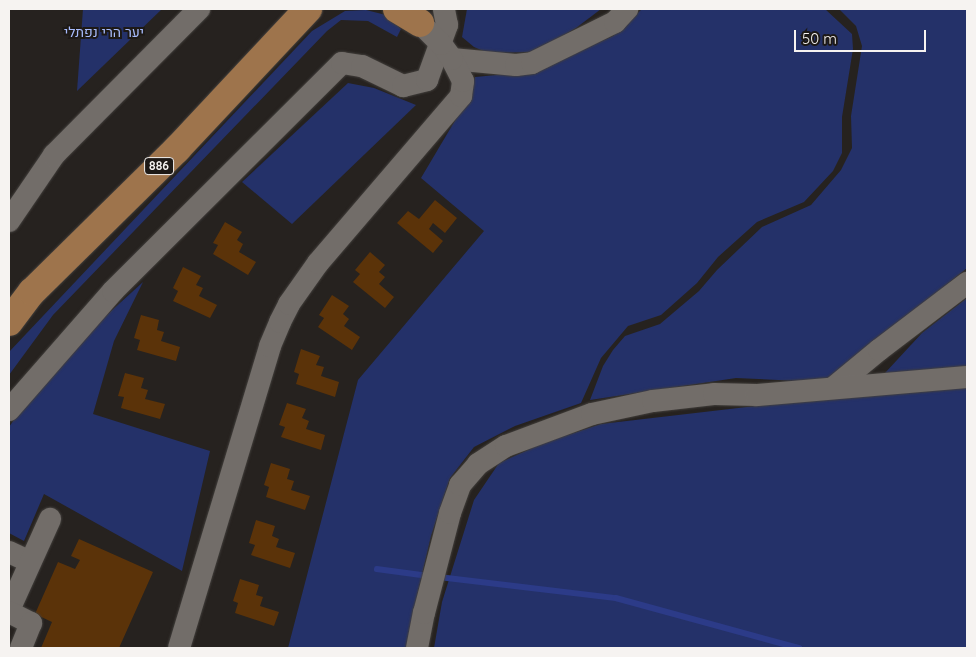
<!DOCTYPE html>
<meta charset="utf-8">
<style>
body{margin:0}
#map{position:relative;width:976px;height:657px;overflow:hidden;background:#26221f;font-family:Quicksand,Heebo,sans-serif}
div>[style]{position:absolute}
.green>*{inset:0;background:#243169}
.stream>*{height:5.5px;margin:-2.75px;padding:0 2.75px;transform-origin:2.75px;border-radius:2.75px;background:#2c3b88}
.building>*{inset:0;background:#5b3309}
.roads{filter:drop-shadow(0 0 1px #423f3c) drop-shadow(0 0 1px #423f3c)}
.minor>*{height:22px;margin:-11px;padding:0 11px;transform-origin:11px;border-radius:11px;background:#726d69}
.major>*{height:28px;margin:-14px;padding:0 14px;transform-origin:14px;border-radius:14px;background:#9e744c}
span{translate:-50% -50%;white-space:nowrap;text-align:center;line-height:1.15;-webkit-text-stroke:4px #1d1916;paint-order:stroke}
.shield-label span{padding:1px 4px;background:#1d1916;border:1px solid;border-radius:4px;-webkit-text-stroke-width:0}
.shield-label{font-size:12px;color:#f6f3f1;font-weight:700}
.park-label{font-size:14px;color:#a8bcfd}
.frame{position:absolute;inset:0;border:10px solid #f6f3f1;pointer-events:none}
.scale{position:absolute;left:794px;top:30px;width:132px;height:22px;box-sizing:border-box;border:2px solid #f6f3f1;border-top:0;padding-left:6px;font-size:15px;line-height:18px;white-space:nowrap;color:#f6f3f1;-webkit-text-stroke:4px #1d1916;paint-order:stroke}
</style>
<div id="map">
<div class="green">
<div style="clip-path:polygon(83px 9px,162px 9px,77px 91px)"></div>
<div style="clip-path:polygon(467px 9px,601px 9px,576px 28px,535px 52px,488px 53px,474px 47px,462px 37px)"></div>
<div style="clip-path:polygon(642px 9px,825px 9px,852px 34px,853px 49px,842px 117px,842px 153px,833px 171px,804px 202px,757px 222px,718px 257px,697px 283px,661px 315px,628px 326px,601px 358px,581px 403px,515px 426px,474px 447px,450px 478px,431px 536px,410px 626px,408px 648px,288px 648px,358px 380px,484px 231px,421px 178px,469px 97px,475px 77px,530px 72px,613px 36px)"></div>
<div style="clip-path:polygon(839px 9px,967px 9px,967px 268px,842px 370px,822px 382px,736px 378px,590px 400px,603px 366px,613px 350px,625px 336px,660px 324px,699px 291px,717px 270px,762px 227px,811px 205px,841px 170px,852px 148px,851px 116px,862px 46px,856px 26px)"></div>
<div style="clip-path:polygon(366px 10px,386px 15px,401px 29px,397px 37px,368px 21px,341px 20px,327px 31px,53px 315px,9px 375px,9px 352px,312px 31px,345px 11px)"></div>
<div style="clip-path:polygon(348px 83px,374px 88px,416px 105px,292px 224px,242px 182px)"></div>
<div style="clip-path:polygon(143px 282px,114px 341px,93px 414px,210px 451px,182px 571px,44px 494px,24px 541px,9px 533px,9px 427px,52px 365px)"></div>
<div style="clip-path:polygon(967px 298px,967px 648px,434px 648px,442px 602px,474px 500px,499px 463px,543px 443px,601px 424px,765px 405px,885px 373px,922px 333px)"></div>
</div>
<div class="stream">
<div style="left:377px;top:569px;width:52px;rotate:7.7deg"></div>
<div style="left:439px;top:577px;width:178px;rotate:6.8deg"></div>
<div style="left:616px;top:598px;width:190px;rotate:15.3deg"></div>
</div>
<div class="building">
<div style="clip-path:polygon(435px 200px,457px 218px,445px 233px,433px 223px,429px 229px,443px 241px,433px 253px,397px 223px,408px 211px,419px 219px)"></div>
<div style="clip-path:polygon(225px 222px,242px 232px,237px 240px,243px 244px,239px 252px,256px 262px,248px 275px,213px 254px,218px 245px,213px 243px)"></div>
<div style="clip-path:polygon(370px 252px,385px 265px,379px 272px,385px 277px,379px 284px,394px 297px,385px 308px,353px 282px,360px 274px,355px 270px)"></div>
<div style="clip-path:polygon(183px 267px,201px 276px,196px 285px,203px 288px,199px 296px,217px 305px,210px 318px,173px 301px,178px 291px,173px 288px)"></div>
<div style="clip-path:polygon(332px 295px,349px 306px,343px 314px,349px 319px,344px 326px,360px 337px,352px 350px,318px 327px,324px 318px,319px 315px)"></div>
<div style="clip-path:polygon(141px 315px,159px 320px,157px 330px,164px 332px,161px 341px,180px 347px,176px 361px,137px 350px,140px 340px,134px 338px)"></div>
<div style="clip-path:polygon(301px 349px,320px 356px,316px 365px,324px 367px,321px 376px,339px 382px,335px 397px,296px 384px,299px 374px,294px 372px)"></div>
<div style="clip-path:polygon(125px 373px,144px 378px,141px 388px,148px 390px,145px 399px,165px 404px,160px 419px,121px 408px,124px 397px,118px 396px)"></div>
<div style="clip-path:polygon(287px 403px,306px 409px,302px 418px,309px 421px,306px 429px,325px 435px,321px 450px,281px 437px,285px 427px,279px 425px)"></div>
<div style="clip-path:polygon(271px 463px,290px 469px,287px 479px,294px 481px,291px 490px,310px 496px,305px 510px,266px 497px,269px 487px,264px 485px)"></div>
<div style="clip-path:polygon(256px 520px,275px 526px,272px 536px,279px 539px,276px 547px,295px 553px,290px 568px,251px 555px,255px 545px,249px 543px)"></div>
<div style="clip-path:polygon(79px 539px,153px 572px,119px 648px,41px 648px,52px 622px,35px 614px,58px 562px,75px 569px,80px 560px,71px 556px)"></div>
<div style="clip-path:polygon(240px 579px,259px 585px,256px 595px,263px 597px,260px 606px,279px 612px,274px 626px,235px 613px,238px 603px,233px 601px)"></div>
</div>
<div class="roads">
<div class="minor">
<div style="left:452px;top:59px;width:64px;rotate:5.4deg"></div>
<div style="left:516px;top:65px;width:16px;rotate:-7deg"></div>
<div style="left:532px;top:63px;width:93px;rotate:-26.3deg"></div>
<div style="left:615px;top:22px;width:18px;rotate:-47deg"></div>
<div style="left:9px;top:221px;width:80px;rotate:-55.7deg"></div>
<div style="left:54px;top:155px;width:206px;rotate:-45.2deg"></div>
<div style="left:833px;top:388px;width:60px;rotate:-39.6deg"></div>
<div style="left:879px;top:350px;width:111px;rotate:-37.3deg"></div>
<div style="left:9px;top:410px;width:158px;rotate:-48.8deg"></div>
<div style="left:113px;top:291px;width:323px;rotate:-44.9deg"></div>
<div style="left:342px;top:63px;width:20px;rotate:9deg"></div>
<div style="left:362px;top:66px;width:46px;rotate:26deg"></div>
<div style="left:403px;top:86px;width:25px;rotate:-14deg"></div>
<div style="left:427px;top:80px;width:59px;rotate:-70deg"></div>
<div style="left:447px;top:25px;width:16px;rotate:-101deg"></div>
<div style="left:9px;top:552px;width:23px;rotate:25deg"></div>
<div style="left:9px;top:610px;width:100px;rotate:-65.7deg"></div>
<div style="left:9px;top:612px;width:25px;rotate:27deg"></div>
<div style="left:31px;top:623px;width:27px;rotate:112deg"></div>
<div style="left:179px;top:648px;width:315px;rotate:-73.2deg"></div>
<div style="left:270px;top:346px;width:26px;rotate:-67deg"></div>
<div style="left:280px;top:322px;width:20px;rotate:-63deg"></div>
<div style="left:289px;top:304px;width:50px;rotate:-54.7deg"></div>
<div style="left:318px;top:263px;width:220px;rotate:-49.4deg"></div>
<div style="left:461px;top:96px;width:15px;rotate:-82deg"></div>
<div style="left:463px;top:81px;width:25px;rotate:-117deg"></div>
<div style="left:452px;top:59px;width:19px;rotate:-126deg"></div>
<div style="left:441px;top:44px;width:47px;rotate:-135deg"></div>
<div style="left:417px;top:648px;width:36px;rotate:-79deg"></div>
<div style="left:424px;top:613px;width:103px;rotate:-75.4deg"></div>
<div style="left:450px;top:513px;width:30px;rotate:-70deg"></div>
<div style="left:460px;top:485px;width:28px;rotate:-49deg"></div>
<div style="left:478px;top:464px;width:33px;rotate:-33deg"></div>
<div style="left:506px;top:446px;width:92px;rotate:-20.4deg"></div>
<div style="left:592px;top:414px;width:62px;rotate:-12deg"></div>
<div style="left:653px;top:401px;width:61px;rotate:-6.5deg"></div>
<div style="left:714px;top:394px;width:43px;rotate:1.3deg"></div>
<div style="left:757px;top:395px;width:211px;rotate:-4.9deg"></div>
</div>
<div class="major">
<div style="left:397px;top:9px;width:27px;rotate:31deg"></div>
<div style="left:9px;top:322px;width:38px;rotate:-53deg"></div>
<div style="left:32px;top:292px;width:204px;rotate:-44.6deg"></div>
<div style="left:177px;top:149px;width:192px;rotate:-46.9deg"></div>
</div>
</div>
<div class="shield-label">
<span style="left:159px;top:166px">886</span>
</div>
<div class="park-label">
<span style="left:104px;top:32px">יער הרי נפתלי</span>
</div>
<div class="frame"></div>
<div class="scale">50 m</div>
</div>
